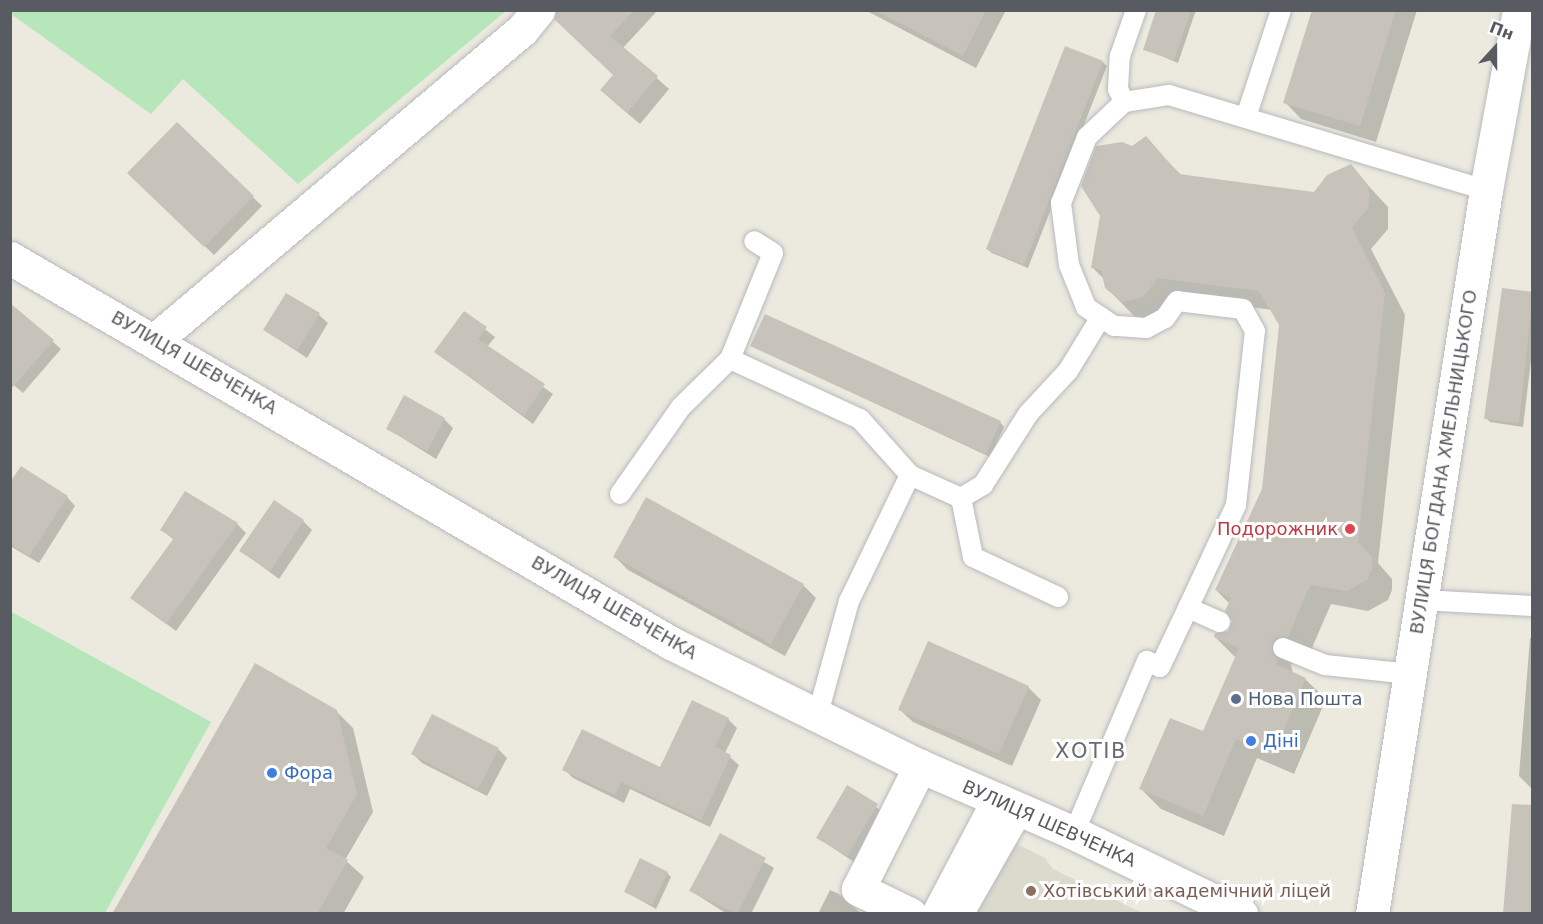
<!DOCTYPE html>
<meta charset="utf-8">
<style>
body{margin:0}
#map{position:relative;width:1543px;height:924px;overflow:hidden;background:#eceade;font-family:"DejaVu Sans",sans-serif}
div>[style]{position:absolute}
.education>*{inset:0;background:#dcd9cd}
.green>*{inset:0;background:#b8e6bb}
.shadow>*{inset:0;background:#0003}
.building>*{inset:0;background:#c7c3bb}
.roads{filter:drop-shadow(0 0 2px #b7b9bf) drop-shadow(0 0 2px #b7b9bf)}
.lane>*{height:20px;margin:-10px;padding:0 10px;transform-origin:10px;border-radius:10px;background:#fff}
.street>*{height:33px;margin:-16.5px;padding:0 16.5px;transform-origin:16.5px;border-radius:16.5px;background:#fff}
.secondary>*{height:33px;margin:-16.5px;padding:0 16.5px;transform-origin:16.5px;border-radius:16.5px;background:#fff}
.dots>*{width:16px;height:16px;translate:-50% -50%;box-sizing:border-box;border:3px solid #fff;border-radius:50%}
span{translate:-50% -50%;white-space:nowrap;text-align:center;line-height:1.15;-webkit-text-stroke:6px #fff;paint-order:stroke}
.street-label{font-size:18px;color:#585b61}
.health-label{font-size:18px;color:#be3a42}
.right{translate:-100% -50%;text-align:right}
.service-label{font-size:18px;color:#4e5e75}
.left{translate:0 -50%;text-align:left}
.shop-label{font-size:18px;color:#366cbe}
.education-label{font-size:18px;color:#785e54}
.quarter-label{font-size:21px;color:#686d73;letter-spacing:1.5px}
.frame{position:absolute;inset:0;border:12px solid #585b61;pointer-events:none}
.north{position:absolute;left:1465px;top:18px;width:60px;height:60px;-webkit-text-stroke:4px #fff;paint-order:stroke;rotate:21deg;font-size:16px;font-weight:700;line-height:24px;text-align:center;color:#585b61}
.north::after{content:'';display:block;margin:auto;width:21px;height:27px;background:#585b61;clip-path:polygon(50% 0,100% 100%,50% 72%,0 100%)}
</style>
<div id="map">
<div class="education">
<div style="clip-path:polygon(1007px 839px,1045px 858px,1053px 869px,1142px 913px,953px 914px)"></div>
</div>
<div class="green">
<div style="clip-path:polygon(11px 10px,506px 10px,506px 11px,298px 184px,183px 79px,151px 114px,11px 14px)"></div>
<div style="clip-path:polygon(10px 611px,211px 722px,105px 913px,11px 913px)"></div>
</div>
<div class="shadow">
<div style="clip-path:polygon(558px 10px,658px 10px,623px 48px,669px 89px,640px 124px,614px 102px,615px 75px)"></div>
<div style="clip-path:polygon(865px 10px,1006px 10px,976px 68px)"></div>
<div style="clip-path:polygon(1158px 10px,1196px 10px,1178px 63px,1145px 49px)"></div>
<div style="clip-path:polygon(1313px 10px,1417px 10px,1376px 142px,1301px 119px,1285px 102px)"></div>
<div style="clip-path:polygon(1103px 62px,1107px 66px,1028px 268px,992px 253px,987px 249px)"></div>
<div style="clip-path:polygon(177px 124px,262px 206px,214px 255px,129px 173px)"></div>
<div style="clip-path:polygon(1145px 138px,1181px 175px,1314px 193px,1350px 166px,1388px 207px,1388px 229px,1371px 249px,1405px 315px,1378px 563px,1392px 579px,1392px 590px,1388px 600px,1368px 611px,1331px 604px,1308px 657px,1297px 658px,1291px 665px,1293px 673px,1305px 679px,1326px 699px,1294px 774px,1257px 758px,1224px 836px,1161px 809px,1141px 789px,1204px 733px,1236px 658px,1215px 637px,1229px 633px,1234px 621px,1230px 604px,1216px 590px,1263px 489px,1280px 325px,1272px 310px,1179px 297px,1154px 321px,1134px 316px,1106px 287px,1105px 280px,1093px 268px,1133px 147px)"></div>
<div style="clip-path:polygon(1532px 294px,1532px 352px,1523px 427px,1490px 422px,1486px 418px)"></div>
<div style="clip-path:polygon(464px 313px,495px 337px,487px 347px,553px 394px,533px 424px,436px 352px)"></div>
<div style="clip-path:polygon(319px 315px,328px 323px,307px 358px,265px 330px)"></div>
<div style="clip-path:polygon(52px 341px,61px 349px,23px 393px,10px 382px)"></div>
<div style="clip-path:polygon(752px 346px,1000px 422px,1004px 427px,990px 457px)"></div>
<div style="clip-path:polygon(444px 419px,453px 428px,436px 459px,388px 429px)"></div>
<div style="clip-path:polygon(10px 485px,67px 497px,75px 506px,39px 563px,10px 546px)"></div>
<div style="clip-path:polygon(303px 521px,312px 530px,279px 579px,241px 551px)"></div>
<div style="clip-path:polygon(237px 524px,246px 533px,176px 631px,132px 598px,174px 540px,162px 530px)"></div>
<div style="clip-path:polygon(615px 557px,803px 585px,816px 598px,785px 656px,628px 570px)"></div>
<div style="clip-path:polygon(1530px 638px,1532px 638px,1532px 789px,1519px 776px)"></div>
<div style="clip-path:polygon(1028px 687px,1041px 700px,1012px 766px,913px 722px,899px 709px)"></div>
<div style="clip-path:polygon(336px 711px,353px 728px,373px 812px,345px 860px,364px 877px,343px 914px,114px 914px)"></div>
<div style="clip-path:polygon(728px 719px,737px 728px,725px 753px,739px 765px,710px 827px,630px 789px,624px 803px,573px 778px,564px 769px,661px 769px)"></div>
<div style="clip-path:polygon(498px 749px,507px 758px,487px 796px,422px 763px,413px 754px)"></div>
<div style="clip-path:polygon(848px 788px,886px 814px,857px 864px,818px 838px)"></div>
<div style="clip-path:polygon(720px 835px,774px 868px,751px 914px,727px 914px,691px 891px)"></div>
<div style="clip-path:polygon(667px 873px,671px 877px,656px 909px,626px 892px)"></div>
<div style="clip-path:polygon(830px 890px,839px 894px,862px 914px,818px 914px)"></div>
</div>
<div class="building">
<div style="clip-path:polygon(556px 10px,634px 10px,610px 36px,658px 76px,627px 113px,600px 90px,613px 75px,554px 19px)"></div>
<div style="clip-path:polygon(875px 10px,986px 10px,963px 56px)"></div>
<div style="clip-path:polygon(1156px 10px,1191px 10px,1174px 60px,1143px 50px)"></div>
<div style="clip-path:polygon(1312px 10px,1396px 10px,1360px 126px,1283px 103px)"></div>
<div style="clip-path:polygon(1065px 46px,1103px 61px,1024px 265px,986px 249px)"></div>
<div style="clip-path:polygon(177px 122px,254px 196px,204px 247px,127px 173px)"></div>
<div style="clip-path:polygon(1146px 136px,1179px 174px,1314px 192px,1327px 175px,1351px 164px,1368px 185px,1370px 196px,1368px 208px,1352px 228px,1385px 293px,1358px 542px,1372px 557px,1372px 569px,1367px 580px,1347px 591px,1310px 585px,1288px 637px,1276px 638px,1272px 644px,1273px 655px,1278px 659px,1276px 664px,1306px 678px,1273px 755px,1236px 739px,1203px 816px,1139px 789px,1170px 718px,1203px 731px,1239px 648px,1214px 637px,1215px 633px,1228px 631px,1232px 621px,1225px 611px,1231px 598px,1215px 590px,1262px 489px,1279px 325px,1259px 291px,1158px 278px,1143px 297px,1122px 302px,1105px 288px,1101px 270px,1091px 268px,1100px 216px,1081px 186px,1096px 146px,1122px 142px,1132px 146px)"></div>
<div style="clip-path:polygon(1502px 288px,1533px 292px,1519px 423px,1484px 419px)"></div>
<div style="clip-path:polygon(286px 293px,320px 313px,297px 351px,263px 330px)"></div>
<div style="clip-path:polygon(10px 303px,54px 340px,10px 390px)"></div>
<div style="clip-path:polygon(464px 311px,487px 327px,478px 339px,545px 384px,524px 416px,434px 352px)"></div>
<div style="clip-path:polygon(765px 314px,1001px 421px,986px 454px,750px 346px)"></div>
<div style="clip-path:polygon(404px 395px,445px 418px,427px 451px,386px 429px)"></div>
<div style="clip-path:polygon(21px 466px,68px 496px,29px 556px,10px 544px,10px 482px)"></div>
<div style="clip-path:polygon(185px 491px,238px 523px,166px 624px,130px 598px,174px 538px,160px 530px)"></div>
<div style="clip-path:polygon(646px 497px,804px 584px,771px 644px,613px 557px)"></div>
<div style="clip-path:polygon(274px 500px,304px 520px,270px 571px,239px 551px)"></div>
<div style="clip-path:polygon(928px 641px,1029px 686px,999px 754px,898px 710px)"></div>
<div style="clip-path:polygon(255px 663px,337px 710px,357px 794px,326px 848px,348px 860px,317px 914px,112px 914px)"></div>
<div style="clip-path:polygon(692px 700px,729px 718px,715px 747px,731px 755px,701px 820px,621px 782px,615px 795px,562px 770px,582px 729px,660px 767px)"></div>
<div style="clip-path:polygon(432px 714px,499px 748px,478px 789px,411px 754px)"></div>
<div style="clip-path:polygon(847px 785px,878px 804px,847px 856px,816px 838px)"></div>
<div style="clip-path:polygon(1512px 804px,1533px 805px,1533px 914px,1503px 914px)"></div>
<div style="clip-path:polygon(720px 833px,766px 858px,737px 914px,689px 891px)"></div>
<div style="clip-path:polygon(640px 858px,668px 872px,652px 905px,624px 892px)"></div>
</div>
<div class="roads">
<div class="lane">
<div style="left:1124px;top:102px;width:14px;rotate:-115deg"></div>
<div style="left:1118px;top:89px;width:33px;rotate:-87deg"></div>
<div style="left:1120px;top:56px;width:49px;rotate:-70.8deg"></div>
<div style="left:1246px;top:117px;width:113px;rotate:-71.9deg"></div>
<div style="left:730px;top:359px;width:114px;rotate:-67.9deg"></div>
<div style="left:773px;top:253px;width:22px;rotate:-148deg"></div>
<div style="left:910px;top:475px;width:56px;rotate:24.3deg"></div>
<div style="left:961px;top:498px;width:60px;rotate:78.5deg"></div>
<div style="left:973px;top:557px;width:94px;rotate:25.2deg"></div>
<div style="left:620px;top:494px;width:106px;rotate:-55deg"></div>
<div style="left:681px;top:407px;width:69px;rotate:-44.4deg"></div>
<div style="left:730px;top:359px;width:143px;rotate:24.8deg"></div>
<div style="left:860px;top:419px;width:75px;rotate:48.2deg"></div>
<div style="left:910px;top:475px;width:140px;rotate:115.8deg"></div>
<div style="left:849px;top:601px;width:120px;rotate:105.4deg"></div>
<div style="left:961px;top:498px;width:26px;rotate:-31deg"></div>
<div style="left:983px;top:485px;width:84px;rotate:-57.6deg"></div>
<div style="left:1028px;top:414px;width:59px;rotate:-47.1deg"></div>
<div style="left:1068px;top:371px;width:63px;rotate:-58.6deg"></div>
<div style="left:1422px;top:600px;width:110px;rotate:3.1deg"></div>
<div style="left:1220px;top:622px;width:35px;rotate:-156deg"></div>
<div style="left:1188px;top:608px;width:114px;rotate:-65deg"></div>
<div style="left:1236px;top:505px;width:175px;rotate:-83.8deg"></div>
<div style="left:1255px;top:331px;width:25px;rotate:-119deg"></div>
<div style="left:1243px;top:309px;width:66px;rotate:-173.1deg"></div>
<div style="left:1177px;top:301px;width:21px;rotate:125deg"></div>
<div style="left:1165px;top:318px;width:21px;rotate:152deg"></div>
<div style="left:1146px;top:328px;width:32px;rotate:-176deg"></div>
<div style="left:1114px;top:326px;width:34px;rotate:-146deg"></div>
<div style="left:1086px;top:307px;width:45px;rotate:-112deg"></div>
<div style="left:1069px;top:265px;width:63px;rotate:-97.4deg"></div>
<div style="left:1061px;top:203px;width:71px;rotate:-68.5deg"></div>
<div style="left:1087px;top:137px;width:51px;rotate:-43.4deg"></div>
<div style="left:1124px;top:102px;width:46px;rotate:-8.8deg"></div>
<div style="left:1169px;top:95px;width:331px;rotate:16.7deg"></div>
<div style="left:1283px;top:648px;width:45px;rotate:22deg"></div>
<div style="left:1325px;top:665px;width:86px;rotate:6deg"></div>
<div style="left:1074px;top:833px;width:187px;rotate:-67deg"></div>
<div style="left:1147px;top:661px;width:14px;rotate:25deg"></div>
<div style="left:1160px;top:667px;width:65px;rotate:-64.6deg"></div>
<div style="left:964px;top:914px;width:119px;rotate:-60.2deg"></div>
</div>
<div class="street">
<div style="left:155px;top:340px;width:480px;rotate:-40.2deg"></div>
<div style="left:522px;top:30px;width:26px;rotate:-51deg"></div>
<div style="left:910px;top:914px;width:58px;rotate:-154.3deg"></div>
<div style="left:858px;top:889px;width:138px;rotate:-63.2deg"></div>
<div style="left:938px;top:914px;width:129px;rotate:-62.2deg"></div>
</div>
<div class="secondary">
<div style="left:10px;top:258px;width:765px;rotate:30.22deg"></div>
<div style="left:671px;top:643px;width:278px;rotate:26.3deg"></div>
<div style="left:920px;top:766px;width:168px;rotate:23.5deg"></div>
<div style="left:1074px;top:833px;width:186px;rotate:25.9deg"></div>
<div style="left:1372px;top:914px;width:733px;rotate:-81.05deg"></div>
<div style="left:1486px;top:190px;width:183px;rotate:-79.6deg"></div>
</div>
</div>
<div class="dots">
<div style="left:1350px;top:529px;background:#e0444e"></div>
<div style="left:1236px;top:699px;background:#5c6f8a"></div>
<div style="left:1251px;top:741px;background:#3f7fe0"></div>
<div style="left:272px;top:773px;background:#3f7fe0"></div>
<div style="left:1031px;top:891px;background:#8d6e63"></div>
</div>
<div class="street-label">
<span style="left:194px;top:363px;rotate:30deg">ВУЛИЦЯ ШЕВЧЕНКА</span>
<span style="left:1444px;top:462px;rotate:-81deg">ВУЛИЦЯ БОГДАНА ХМЕЛЬНИЦЬКОГО</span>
<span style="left:614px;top:608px;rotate:30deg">ВУЛИЦЯ ШЕВЧЕНКА</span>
<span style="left:1049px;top:824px;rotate:24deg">ВУЛИЦЯ ШЕВЧЕНКА</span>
</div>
<div class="health-label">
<span class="right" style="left:1338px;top:529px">Подорожник</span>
</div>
<div class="service-label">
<span class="left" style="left:1248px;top:699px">Нова Пошта</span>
</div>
<div class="shop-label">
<span class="left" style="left:1263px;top:741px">Діні</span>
<span class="left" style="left:284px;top:773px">Фора</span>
</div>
<div class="education-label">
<span class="left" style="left:1043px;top:891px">Хотівський академічний ліцей</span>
</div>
<div class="quarter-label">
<span style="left:1091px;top:751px">ХОТІВ</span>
</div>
<div class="frame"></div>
<div class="north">Пн</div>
</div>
